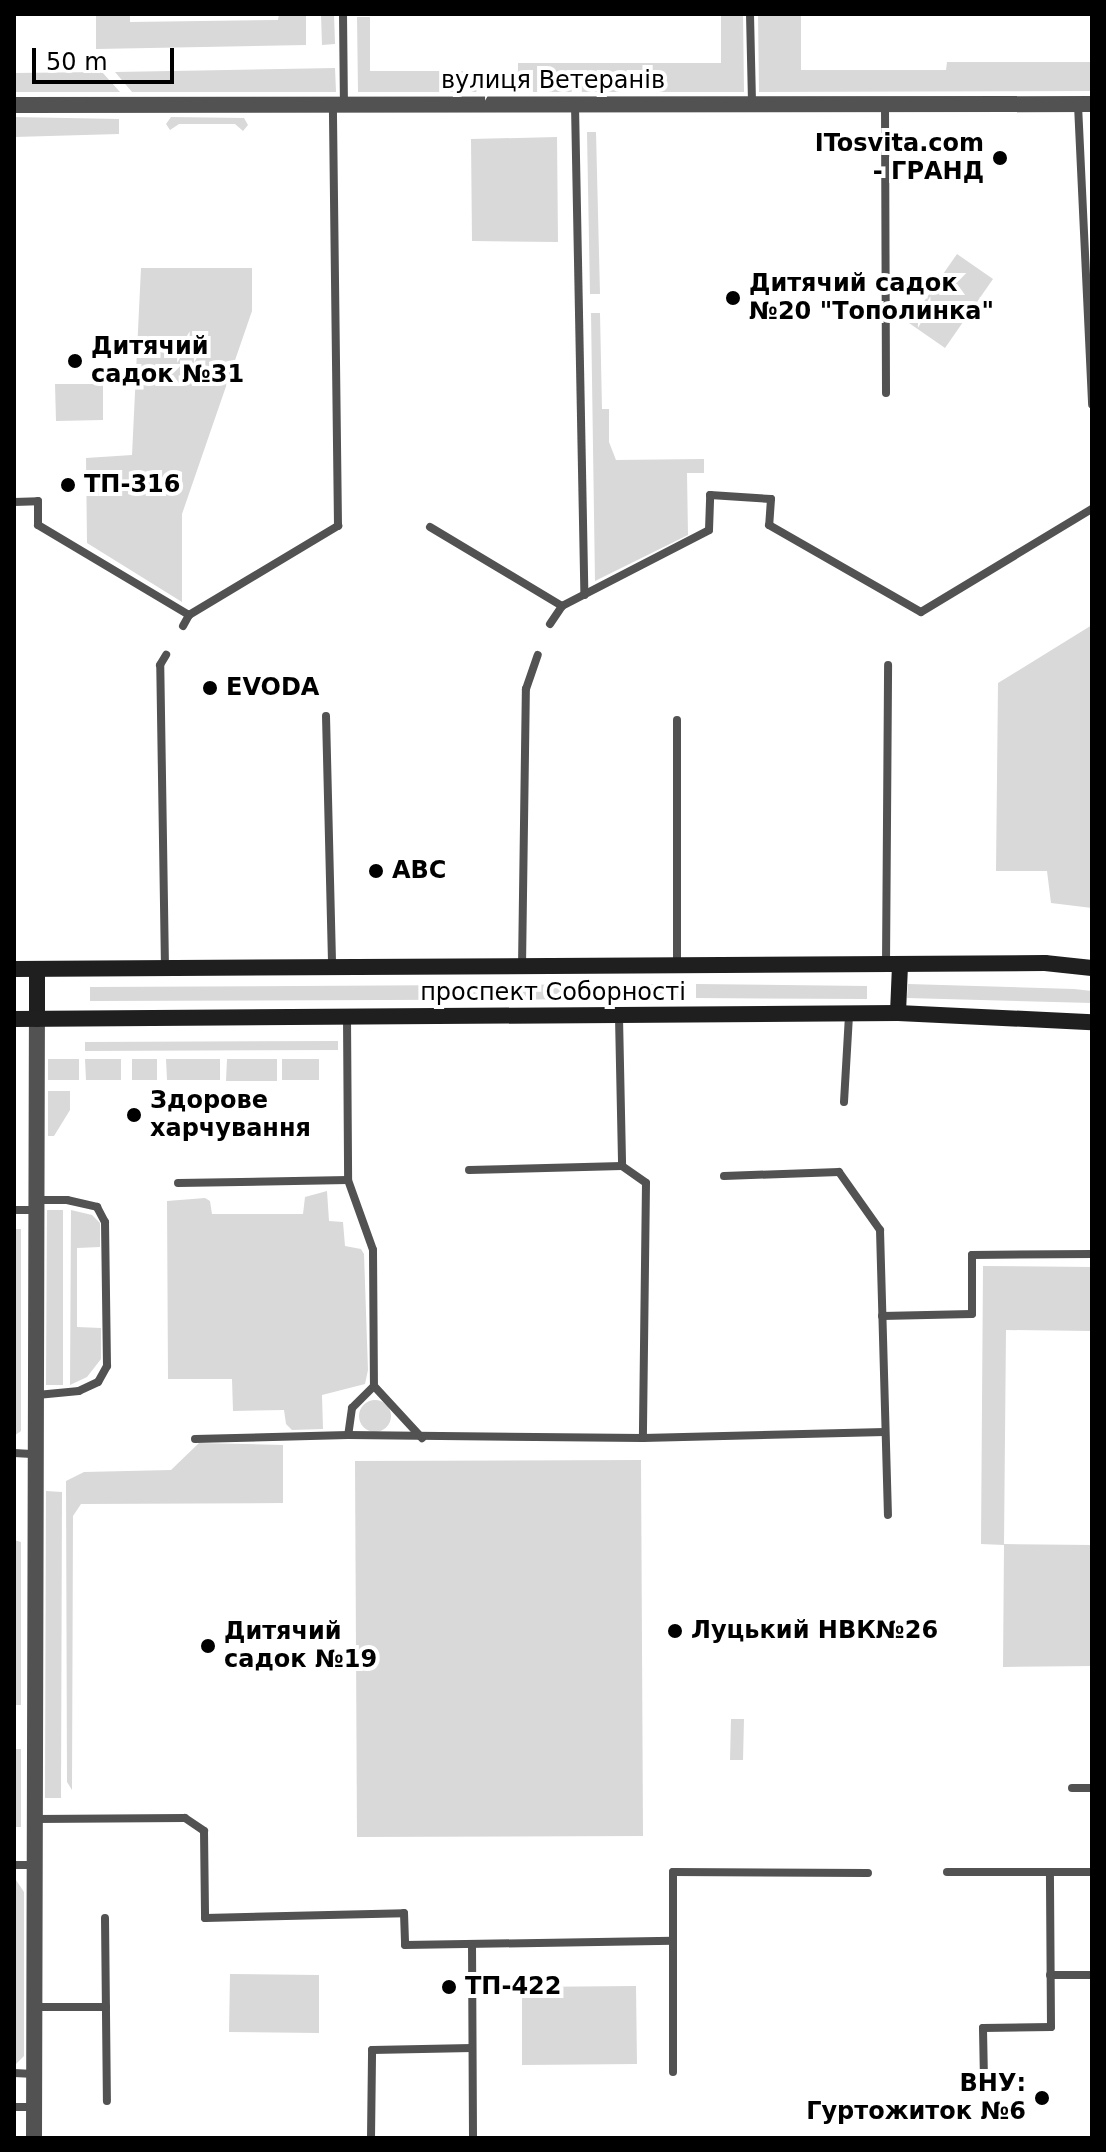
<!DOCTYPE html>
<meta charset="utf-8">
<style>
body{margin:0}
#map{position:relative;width:1106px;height:2152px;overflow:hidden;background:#fff;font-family:"DejaVu Sans",sans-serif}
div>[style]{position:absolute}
.green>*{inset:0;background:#d9d9d9}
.round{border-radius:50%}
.service>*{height:8px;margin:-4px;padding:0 4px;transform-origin:4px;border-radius:4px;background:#525252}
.minor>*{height:16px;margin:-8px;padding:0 8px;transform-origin:8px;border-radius:8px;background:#525252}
.secondary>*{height:16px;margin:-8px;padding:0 8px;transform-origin:8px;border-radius:8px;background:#1f1f1f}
.dots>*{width:22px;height:22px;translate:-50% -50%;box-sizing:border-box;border:4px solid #fff;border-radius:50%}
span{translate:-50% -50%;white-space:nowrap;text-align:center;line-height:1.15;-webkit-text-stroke:8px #fff;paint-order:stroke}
.street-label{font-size:24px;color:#000}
.poi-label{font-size:24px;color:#000;font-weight:700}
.right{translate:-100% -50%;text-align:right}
.left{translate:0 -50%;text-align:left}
.frame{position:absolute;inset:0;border:16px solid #000;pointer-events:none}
.scale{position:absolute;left:32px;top:48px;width:142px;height:36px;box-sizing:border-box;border:4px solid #000;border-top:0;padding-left:10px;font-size:24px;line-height:28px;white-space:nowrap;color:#000;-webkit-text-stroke:6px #fff;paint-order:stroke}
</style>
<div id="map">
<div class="green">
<div style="clip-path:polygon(96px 14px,130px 14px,130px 22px,278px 20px,279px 14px,306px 14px,306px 45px,96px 49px)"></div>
<div style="clip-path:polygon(321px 14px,334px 14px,335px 44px,322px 45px)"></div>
<div style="clip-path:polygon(721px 14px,743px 14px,744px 92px,358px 92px,357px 17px,370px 17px,370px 71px,518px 71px,518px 63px,721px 63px)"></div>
<div style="clip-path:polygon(758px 14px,801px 14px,801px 70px,946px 70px,947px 62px,1092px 62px,1092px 91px,759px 92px)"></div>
<div style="clip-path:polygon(335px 68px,336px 92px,132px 92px,115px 72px)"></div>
<div style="clip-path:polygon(102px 72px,120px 92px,14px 92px,14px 73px)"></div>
<div style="clip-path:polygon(14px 117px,119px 119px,119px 134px,14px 137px)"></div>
<div style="clip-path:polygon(171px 117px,244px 118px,248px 125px,243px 131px,235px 124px,179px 124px,170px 130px,166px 124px)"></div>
<div style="clip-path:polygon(587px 132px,596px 132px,600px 294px,590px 294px)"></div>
<div style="clip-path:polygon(557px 137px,558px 242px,472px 241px,471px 139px)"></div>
<div style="clip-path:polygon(957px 254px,993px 279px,945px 348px,909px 323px)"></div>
<div style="clip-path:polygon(141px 268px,252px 268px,252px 311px,182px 514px,182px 602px,87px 543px,86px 458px,132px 455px)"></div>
<div style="clip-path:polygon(591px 313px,600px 313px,602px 409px,609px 409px,609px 442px,616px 460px,704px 459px,704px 473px,687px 473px,688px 535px,595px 581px)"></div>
<div style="clip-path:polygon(55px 384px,103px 384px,103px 420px,56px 421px)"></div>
<div style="clip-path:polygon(1092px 625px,1092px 908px,1051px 903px,1047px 871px,996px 871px,998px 683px)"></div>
<div style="clip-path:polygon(679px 984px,679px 999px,90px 1001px,90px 987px)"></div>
<div style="clip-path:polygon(696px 984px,867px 986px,867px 999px,696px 998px)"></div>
<div style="clip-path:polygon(908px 984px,1074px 989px,1092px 991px,1092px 1003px,907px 998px)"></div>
<div style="clip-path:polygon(338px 1041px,338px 1050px,85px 1051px,85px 1042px)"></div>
<div style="clip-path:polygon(48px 1059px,79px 1059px,79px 1080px,48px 1080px)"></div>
<div style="clip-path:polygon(85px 1059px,121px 1059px,121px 1080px,86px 1080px)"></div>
<div style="clip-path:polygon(132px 1059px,157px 1059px,157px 1080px,132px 1080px)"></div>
<div style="clip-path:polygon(166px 1059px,220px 1059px,220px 1080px,167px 1080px)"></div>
<div style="clip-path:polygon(227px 1059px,277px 1059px,277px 1081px,226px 1081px)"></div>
<div style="clip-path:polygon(282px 1059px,319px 1059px,319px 1080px,282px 1080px)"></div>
<div style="clip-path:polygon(48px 1091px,70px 1091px,70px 1110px,54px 1136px,48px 1136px)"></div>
<div style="clip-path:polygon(327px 1191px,329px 1221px,343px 1222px,345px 1246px,361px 1249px,364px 1254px,368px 1370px,365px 1384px,322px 1395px,323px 1429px,292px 1430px,286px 1424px,284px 1410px,233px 1411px,232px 1379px,168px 1379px,167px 1201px,205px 1198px,210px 1201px,212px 1214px,303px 1214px,305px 1197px)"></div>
<div style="clip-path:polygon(47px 1210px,63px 1210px,63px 1385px,46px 1385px)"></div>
<div style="clip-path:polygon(71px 1210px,92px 1215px,100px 1223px,100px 1247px,77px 1248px,77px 1327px,101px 1328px,101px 1359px,87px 1377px,70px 1385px)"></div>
<div style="clip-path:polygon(14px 1229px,21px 1229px,21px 1431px,14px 1436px)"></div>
<div style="clip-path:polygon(983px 1266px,1092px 1267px,1092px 1331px,1006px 1330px,1004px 1544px,1092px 1545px,1092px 1666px,1003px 1667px,1004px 1545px,981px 1544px)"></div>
<div class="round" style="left:359px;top:1400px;width:32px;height:32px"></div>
<div style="clip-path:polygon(199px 1443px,283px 1445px,283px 1503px,81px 1504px,73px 1516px,72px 1790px,67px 1782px,66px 1481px,84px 1472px,171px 1470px)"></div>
<div style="clip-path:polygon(641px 1460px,643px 1836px,357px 1837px,355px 1461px)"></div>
<div style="clip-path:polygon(46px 1491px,62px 1492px,61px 1798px,45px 1798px)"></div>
<div style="clip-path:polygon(14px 1540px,21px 1542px,21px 1705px,14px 1705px)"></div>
<div style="clip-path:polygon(731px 1719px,744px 1719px,743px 1760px,730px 1760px)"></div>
<div style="clip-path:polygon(14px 1749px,21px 1749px,21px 1827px,14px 1827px)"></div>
<div style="clip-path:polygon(14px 1877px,24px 1892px,24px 2056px,14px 2066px)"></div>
<div style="clip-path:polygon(230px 1974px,319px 1975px,319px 2033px,229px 2032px)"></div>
<div style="clip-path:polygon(636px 1986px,637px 2064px,522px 2065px,522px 1987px)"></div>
</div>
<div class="service">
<div style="left:343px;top:14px;width:91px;rotate:89.4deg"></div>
<div style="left:750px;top:14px;width:91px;rotate:88.7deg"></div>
<div style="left:575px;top:105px;width:490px;rotate:88.9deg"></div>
<div style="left:885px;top:105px;width:288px;rotate:89.8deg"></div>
<div style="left:1078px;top:105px;width:300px;rotate:87.3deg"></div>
<div style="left:14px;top:502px;width:24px;rotate:-2deg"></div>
<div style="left:38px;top:501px;width:24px;rotate:90deg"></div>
<div style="left:38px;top:525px;width:176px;rotate:30.8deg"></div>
<div style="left:430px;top:527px;width:154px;rotate:30.9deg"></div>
<div style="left:562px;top:606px;width:165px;rotate:-27.3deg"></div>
<div style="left:709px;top:530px;width:35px;rotate:-88deg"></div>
<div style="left:710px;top:495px;width:61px;rotate:3.8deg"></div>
<div style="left:771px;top:499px;width:26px;rotate:94deg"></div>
<div style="left:769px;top:525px;width:175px;rotate:29.8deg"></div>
<div style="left:921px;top:612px;width:200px;rotate:-31.1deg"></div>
<div style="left:550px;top:624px;width:22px;rotate:-56deg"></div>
<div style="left:183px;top:626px;width:13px;rotate:-61deg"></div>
<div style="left:189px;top:615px;width:174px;rotate:-30.9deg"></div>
<div style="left:338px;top:526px;width:421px;rotate:-90.7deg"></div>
<div style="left:326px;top:716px;width:251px;rotate:88.6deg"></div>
<div style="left:677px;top:965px;width:245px;rotate:-90deg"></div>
<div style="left:886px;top:965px;width:300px;rotate:-89.6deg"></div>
<div style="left:522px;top:967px;width:278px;rotate:-89.2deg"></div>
<div style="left:526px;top:689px;width:36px;rotate:-71deg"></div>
<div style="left:165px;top:968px;width:303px;rotate:-90.9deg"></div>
<div style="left:160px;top:665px;width:12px;rotate:-59deg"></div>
<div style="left:619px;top:1017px;width:149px;rotate:88.8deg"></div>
<div style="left:622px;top:1166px;width:29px;rotate:35deg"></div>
<div style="left:646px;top:1183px;width:255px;rotate:90.7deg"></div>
<div style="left:347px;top:1018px;width:162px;rotate:89.6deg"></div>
<div style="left:348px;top:1180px;width:74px;rotate:70.3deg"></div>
<div style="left:373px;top:1250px;width:136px;rotate:89.6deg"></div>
<div style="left:374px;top:1386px;width:31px;rotate:135deg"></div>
<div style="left:352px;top:1408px;width:27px;rotate:98deg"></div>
<div style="left:844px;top:1102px;width:88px;rotate:-86.7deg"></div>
<div style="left:469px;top:1170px;width:153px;rotate:-1.5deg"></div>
<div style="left:724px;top:1176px;width:115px;rotate:-2deg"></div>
<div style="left:839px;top:1172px;width:71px;rotate:54.7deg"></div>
<div style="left:880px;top:1230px;width:285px;rotate:88.4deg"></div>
<div style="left:178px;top:1183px;width:170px;rotate:-1deg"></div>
<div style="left:36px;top:1200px;width:31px"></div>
<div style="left:67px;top:1200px;width:31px;rotate:13deg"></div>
<div style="left:97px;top:1207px;width:17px;rotate:62deg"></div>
<div style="left:105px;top:1222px;width:144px;rotate:89.2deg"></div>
<div style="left:107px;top:1366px;width:18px;rotate:119deg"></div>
<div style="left:98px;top:1382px;width:21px;rotate:155deg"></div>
<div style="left:79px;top:1391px;width:42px;rotate:174.6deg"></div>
<div style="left:14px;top:1210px;width:22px"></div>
<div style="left:882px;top:1316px;width:90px;rotate:-1.3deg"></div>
<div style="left:972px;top:1314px;width:59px;rotate:-90deg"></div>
<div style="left:972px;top:1255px;width:120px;rotate:-0.5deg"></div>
<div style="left:374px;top:1386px;width:71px;rotate:47.3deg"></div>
<div style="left:195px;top:1439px;width:153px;rotate:-1.5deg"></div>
<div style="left:348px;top:1435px;width:295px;rotate:0.6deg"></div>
<div style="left:643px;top:1438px;width:242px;rotate:-1.4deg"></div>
<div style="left:14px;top:1453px;width:22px;rotate:3deg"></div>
<div style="left:1072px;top:1788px;width:20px"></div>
<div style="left:35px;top:1819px;width:150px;rotate:-0.4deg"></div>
<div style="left:185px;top:1818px;width:23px;rotate:34deg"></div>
<div style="left:204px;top:1831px;width:87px;rotate:89.3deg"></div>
<div style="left:205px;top:1918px;width:199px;rotate:-1.4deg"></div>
<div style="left:404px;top:1913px;width:32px;rotate:88deg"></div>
<div style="left:405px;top:1945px;width:268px;rotate:-0.9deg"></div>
<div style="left:14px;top:1865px;width:20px"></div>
<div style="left:947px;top:1872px;width:103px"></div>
<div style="left:105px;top:1918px;width:183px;rotate:89.4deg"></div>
<div style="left:472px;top:1944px;width:194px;rotate:89.7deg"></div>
<div style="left:1050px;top:1975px;width:42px"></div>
<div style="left:35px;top:2007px;width:71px"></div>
<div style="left:673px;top:2072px;width:200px;rotate:-90deg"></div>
<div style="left:673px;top:1872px;width:195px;rotate:0.3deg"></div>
<div style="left:14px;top:2073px;width:20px;rotate:3deg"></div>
<div style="left:984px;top:2081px;width:53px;rotate:-91.1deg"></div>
<div style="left:983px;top:2028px;width:68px;rotate:-0.8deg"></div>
<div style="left:1051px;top:2027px;width:155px;rotate:-90.4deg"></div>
<div style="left:1050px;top:1872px;width:42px"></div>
<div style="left:14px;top:2107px;width:20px"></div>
<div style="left:371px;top:2138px;width:88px;rotate:-89.3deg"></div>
<div style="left:372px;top:2050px;width:100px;rotate:-1.1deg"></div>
</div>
<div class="minor">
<div style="left:14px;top:105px;width:1078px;rotate:-0.05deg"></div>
<div style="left:34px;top:2138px;width:1119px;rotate:-89.85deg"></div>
</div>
<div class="secondary">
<div style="left:14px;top:969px;width:1031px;rotate:-0.33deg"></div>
<div style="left:1045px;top:963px;width:47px;rotate:6.1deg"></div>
<div style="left:37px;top:969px;width:50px;rotate:90deg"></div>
<div style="left:898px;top:1013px;width:48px;rotate:-87.6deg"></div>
<div style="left:14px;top:1019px;width:884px;rotate:-0.39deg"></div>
<div style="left:898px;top:1013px;width:194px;rotate:2.7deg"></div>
</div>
<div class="dots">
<div style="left:1000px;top:158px;background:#000"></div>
<div style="left:733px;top:298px;background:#000"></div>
<div style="left:75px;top:361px;background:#000"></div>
<div style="left:68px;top:485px;background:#000"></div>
<div style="left:210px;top:688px;background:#000"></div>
<div style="left:376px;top:871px;background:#000"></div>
<div style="left:134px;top:1115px;background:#000"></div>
<div style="left:675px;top:1631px;background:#000"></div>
<div style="left:208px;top:1646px;background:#000"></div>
<div style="left:449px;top:1987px;background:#000"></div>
<div style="left:1042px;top:2098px;background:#000"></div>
</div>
<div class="street-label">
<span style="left:553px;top:81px">вулиця Ветеранів</span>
<span style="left:553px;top:993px">проспект Соборності</span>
</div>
<div class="poi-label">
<span class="right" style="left:984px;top:158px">ITosvita.com<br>- ГРАНД</span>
<span class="left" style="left:749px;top:298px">Дитячий садок<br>№20 "Тополинка"</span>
<span class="left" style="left:91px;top:361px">Дитячий<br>садок №31</span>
<span class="left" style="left:84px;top:485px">ТП-316</span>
<span class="left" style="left:226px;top:688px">EVODA</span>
<span class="left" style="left:392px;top:871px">АВС</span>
<span class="left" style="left:150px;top:1115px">Здорове<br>харчування</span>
<span class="left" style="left:691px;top:1631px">Луцький НВК№26</span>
<span class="left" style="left:224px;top:1646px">Дитячий<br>садок №19</span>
<span class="left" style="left:465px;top:1987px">ТП-422</span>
<span class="right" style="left:1026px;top:2098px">ВНУ:<br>Гуртожиток №6</span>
</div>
<div class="frame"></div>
<div class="scale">50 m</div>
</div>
